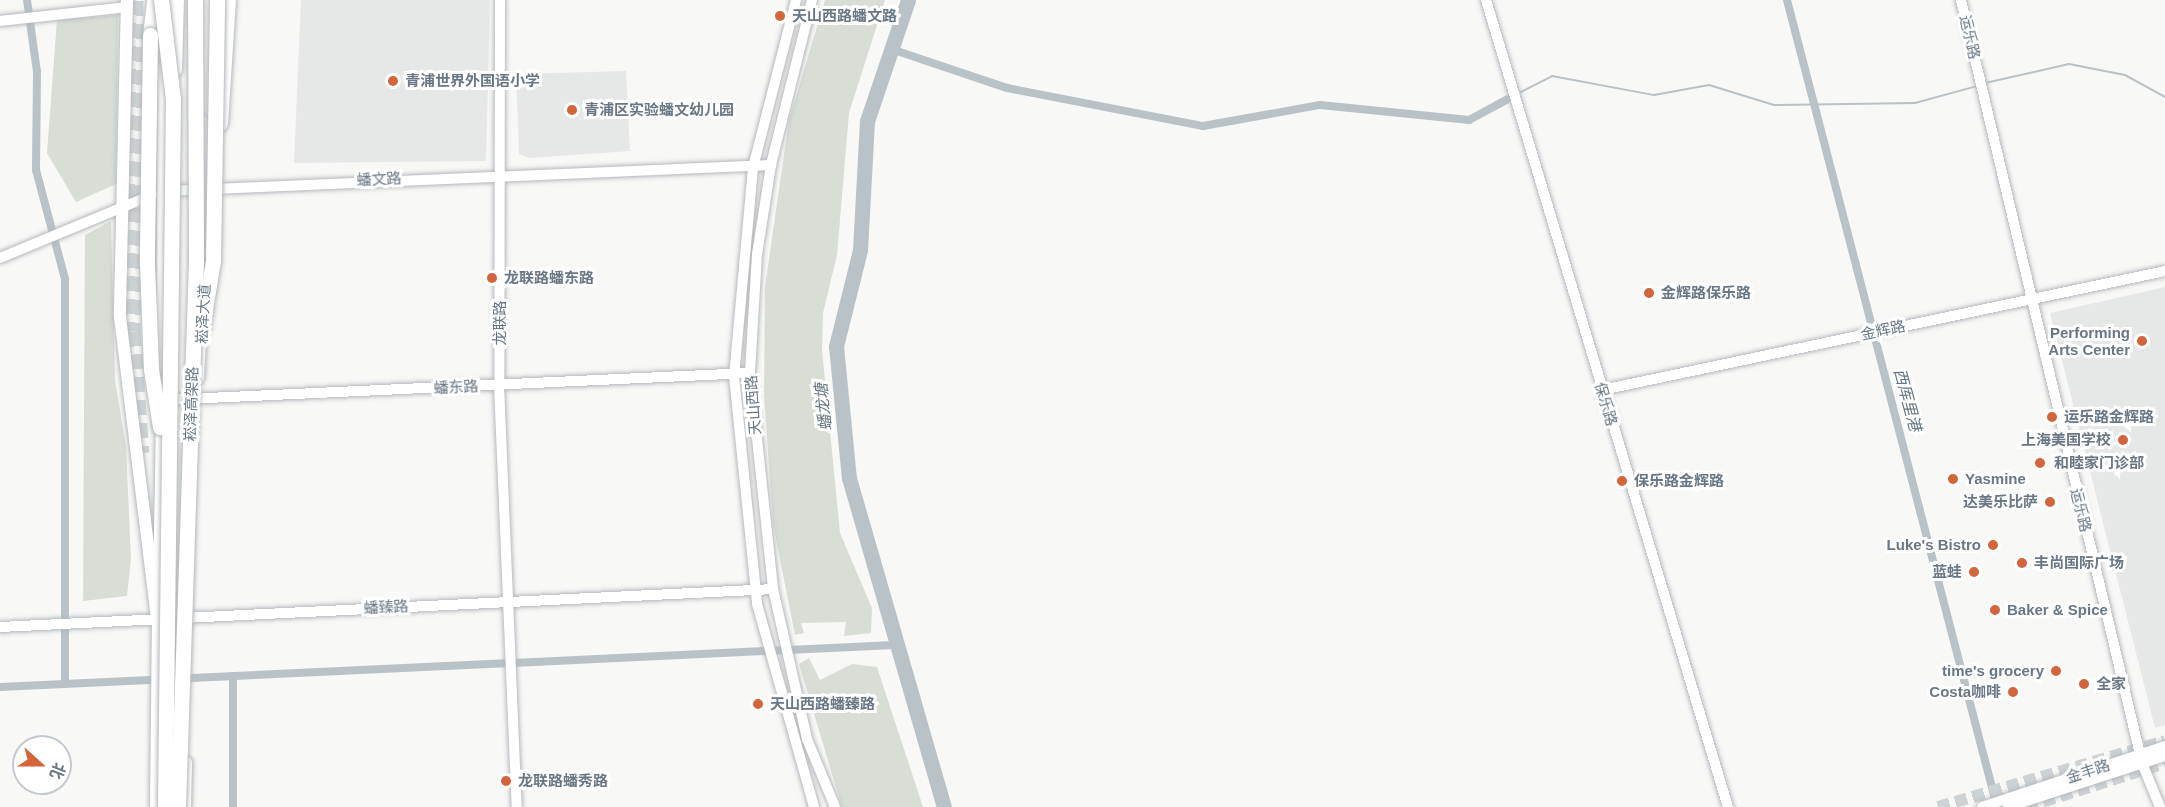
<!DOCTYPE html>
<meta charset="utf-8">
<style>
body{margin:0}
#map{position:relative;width:2165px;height:807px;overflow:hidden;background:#f8f8f6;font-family:Arial,"Noto Sans SC",sans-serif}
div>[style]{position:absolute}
.built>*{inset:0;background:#e6e7e7}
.green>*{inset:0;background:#d8ddd6}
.stream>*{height:2px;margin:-1px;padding:0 1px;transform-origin:1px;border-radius:1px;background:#b9c2c7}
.canal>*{height:8px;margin:-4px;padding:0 4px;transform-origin:4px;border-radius:4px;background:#b9c2c7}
.river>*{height:15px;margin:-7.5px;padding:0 7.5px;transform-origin:7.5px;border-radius:7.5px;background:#b9c2c7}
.primary-tunnel>*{height:12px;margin-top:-6px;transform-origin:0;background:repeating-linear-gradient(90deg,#cdd2d4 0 12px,transparent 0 18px)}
.highway-tunnel>*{height:15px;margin-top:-7.5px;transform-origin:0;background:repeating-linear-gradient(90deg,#cdd2d4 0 15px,transparent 0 23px)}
.roads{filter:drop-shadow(0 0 2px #b5b9be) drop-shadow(0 0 2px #b5b9be)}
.secondary>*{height:10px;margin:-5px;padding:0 5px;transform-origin:5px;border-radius:5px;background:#fff}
.primary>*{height:12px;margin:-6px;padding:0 6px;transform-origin:6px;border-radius:6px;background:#fff}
.highway>*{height:15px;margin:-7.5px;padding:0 7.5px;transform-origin:7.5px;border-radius:7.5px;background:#fff}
.bridges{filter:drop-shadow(0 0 2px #b3b7ba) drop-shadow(0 0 2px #b3b7ba)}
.highway-bridge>*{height:15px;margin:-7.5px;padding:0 7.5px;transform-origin:7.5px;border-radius:7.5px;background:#fff}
.dots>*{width:16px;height:16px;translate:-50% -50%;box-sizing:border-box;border:3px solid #fff;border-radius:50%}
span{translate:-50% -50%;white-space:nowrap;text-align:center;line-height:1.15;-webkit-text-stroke:6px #fff;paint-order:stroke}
.poi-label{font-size:15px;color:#6a7885;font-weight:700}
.left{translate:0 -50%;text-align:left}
.right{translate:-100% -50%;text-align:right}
.street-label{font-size:15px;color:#6a7885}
.water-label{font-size:16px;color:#667780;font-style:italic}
.north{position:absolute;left:12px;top:735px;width:60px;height:60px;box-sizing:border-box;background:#fff;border:2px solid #c3c9ce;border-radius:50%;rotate:111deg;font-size:16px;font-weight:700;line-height:24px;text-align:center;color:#6a7885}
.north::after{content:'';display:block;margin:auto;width:21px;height:27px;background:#d56539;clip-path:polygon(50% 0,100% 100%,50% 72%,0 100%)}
</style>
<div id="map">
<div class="built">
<div style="clip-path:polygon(301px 0,490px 0,486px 161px,294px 163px)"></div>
<div style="clip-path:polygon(626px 71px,630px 151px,528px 158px,519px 154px,516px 74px)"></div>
<div style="clip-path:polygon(2165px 287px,2165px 725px,2155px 728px,2050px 313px)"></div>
</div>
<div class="green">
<div style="clip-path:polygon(825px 0,885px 0,849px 113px,837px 255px,823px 313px,822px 350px,840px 533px,872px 608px,871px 633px,844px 636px,846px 622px,801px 623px,804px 633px,795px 635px,773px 524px,764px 394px,765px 287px,789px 120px)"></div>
<div style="clip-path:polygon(118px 15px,116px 184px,76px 202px,47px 153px,57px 20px)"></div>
<div style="clip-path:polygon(111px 221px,115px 380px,126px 447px,131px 559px,127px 596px,83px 601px,85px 235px)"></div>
<div style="clip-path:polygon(809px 658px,820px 680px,852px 664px,877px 667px,923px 807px,842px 807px,799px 664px)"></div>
</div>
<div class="stream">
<div style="left:1985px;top:83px;width:86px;rotate:-12.7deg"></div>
<div style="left:2069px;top:64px;width:57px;rotate:11.1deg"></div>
<div style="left:2125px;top:75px;width:46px;rotate:28.8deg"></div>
<div style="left:1521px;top:92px;width:35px;rotate:-27deg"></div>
<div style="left:1552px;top:76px;width:104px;rotate:10.6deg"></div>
<div style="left:1654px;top:95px;width:56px;rotate:-10.3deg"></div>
<div style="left:1709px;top:85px;width:68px;rotate:17.1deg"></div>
<div style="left:1774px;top:105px;width:141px;rotate:-0.8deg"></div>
<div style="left:1915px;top:103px;width:64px;rotate:-15.3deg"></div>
</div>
<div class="canal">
<div style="left:27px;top:0;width:73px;rotate:82.1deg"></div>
<div style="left:37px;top:72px;width:98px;rotate:90.6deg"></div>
<div style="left:36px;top:170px;width:113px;rotate:75.1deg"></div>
<div style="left:65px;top:279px;width:405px;rotate:90deg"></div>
<div style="left:1787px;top:0;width:834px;rotate:75.41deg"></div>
<div style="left:891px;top:49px;width:122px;rotate:18.6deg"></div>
<div style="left:1007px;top:88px;width:200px;rotate:11deg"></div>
<div style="left:1203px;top:126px;width:119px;rotate:-10.2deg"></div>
<div style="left:1320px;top:105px;width:150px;rotate:5.7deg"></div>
<div style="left:1469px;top:120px;width:44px;rotate:-28.3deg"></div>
<div style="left:233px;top:676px;width:131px;rotate:90deg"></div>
<div style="left:0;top:687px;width:895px;rotate:-2.69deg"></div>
</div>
<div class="river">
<div style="left:908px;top:0;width:128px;rotate:108.7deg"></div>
<div style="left:867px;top:121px;width:129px;rotate:93.1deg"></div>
<div style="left:860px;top:250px;width:99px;rotate:104deg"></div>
<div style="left:836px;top:346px;width:133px;rotate:84.4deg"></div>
<div style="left:849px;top:478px;width:342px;rotate:73.9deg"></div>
</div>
<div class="primary-tunnel">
<div style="left:1938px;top:807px;width:236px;rotate:-16.2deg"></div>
<div style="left:2026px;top:807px;width:146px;rotate:-17.6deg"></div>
</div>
<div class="highway-tunnel">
<div style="left:136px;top:0;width:331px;rotate:90.5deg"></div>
<div style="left:133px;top:331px;width:122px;rotate:85.8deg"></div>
</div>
<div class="roads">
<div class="secondary">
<div style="left:500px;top:0;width:385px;rotate:90.1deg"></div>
<div style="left:499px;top:385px;width:422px;rotate:87.6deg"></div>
<div style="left:796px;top:0;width:173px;rotate:104.4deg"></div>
<div style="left:753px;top:168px;width:209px;rotate:95.2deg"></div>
<div style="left:734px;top:376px;width:229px;rotate:84.2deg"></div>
<div style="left:757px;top:604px;width:211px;rotate:74.3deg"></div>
<div style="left:812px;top:0;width:170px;rotate:104deg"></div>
<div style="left:771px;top:165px;width:90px;rotate:98.9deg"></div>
<div style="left:757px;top:254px;width:119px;rotate:93.4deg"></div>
<div style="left:750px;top:373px;width:217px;rotate:83.9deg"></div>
<div style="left:773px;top:589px;width:154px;rotate:77.2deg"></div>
<div style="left:807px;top:739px;width:74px;rotate:67.6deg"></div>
<div style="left:1486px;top:0;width:843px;rotate:73.31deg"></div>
<div style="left:1961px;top:0;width:784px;rotate:76.65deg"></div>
<div style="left:2142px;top:763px;width:48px;rotate:67.8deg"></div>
<div style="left:0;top:21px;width:128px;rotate:-6.3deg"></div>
<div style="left:203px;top:121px;width:155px;rotate:89.6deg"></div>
<div style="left:167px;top:191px;width:605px;rotate:-2.46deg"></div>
<div style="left:0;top:258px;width:165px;rotate:-22.5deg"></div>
<div style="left:199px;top:378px;width:56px;rotate:-86.9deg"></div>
<div style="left:1602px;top:390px;width:575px;rotate:-11.93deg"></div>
<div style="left:161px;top:399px;width:333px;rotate:-89.7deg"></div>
<div style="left:164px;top:400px;width:587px;rotate:-2.64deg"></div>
<div style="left:158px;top:591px;width:171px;rotate:-89deg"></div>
<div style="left:0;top:627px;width:774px;rotate:-2.81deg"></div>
<div style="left:155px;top:807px;width:195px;rotate:-89.4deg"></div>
<div style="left:186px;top:807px;width:45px;rotate:-88.7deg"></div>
<div style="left:1982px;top:807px;width:193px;rotate:-18.4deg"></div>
<div style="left:2008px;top:807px;width:165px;rotate:-18deg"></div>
</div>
<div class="primary">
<div style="left:127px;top:0;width:317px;rotate:91.3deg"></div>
<div style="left:120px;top:317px;width:305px;rotate:83deg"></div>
</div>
<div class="highway">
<div style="left:150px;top:35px;width:35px;rotate:-83deg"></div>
<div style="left:174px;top:69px;width:69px;rotate:-88.3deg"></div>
<div style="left:220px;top:123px;width:123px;rotate:-86.3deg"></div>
<div style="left:204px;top:187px;width:30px;rotate:-75deg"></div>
</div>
</div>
<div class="bridges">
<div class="highway-bridge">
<div style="left:161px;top:0;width:100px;rotate:83.1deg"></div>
<div style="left:173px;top:99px;width:708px;rotate:90.65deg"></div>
<div style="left:150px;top:35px;width:229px;rotate:90.8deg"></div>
<div style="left:147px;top:264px;width:105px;rotate:87.8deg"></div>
<div style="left:151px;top:369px;width:59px;rotate:81.2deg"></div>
<div style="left:202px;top:328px;width:68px;rotate:-80.7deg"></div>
<div style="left:213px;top:261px;width:261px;rotate:-89.1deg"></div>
<div style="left:178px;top:807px;width:546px;rotate:-88.11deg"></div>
<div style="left:196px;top:261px;width:261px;rotate:-90.2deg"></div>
</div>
</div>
<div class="dots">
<div style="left:780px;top:16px;background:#d56539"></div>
<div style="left:393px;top:81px;background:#d56539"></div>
<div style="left:572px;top:110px;background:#d56539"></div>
<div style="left:492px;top:278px;background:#d56539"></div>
<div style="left:1649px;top:293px;background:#d56539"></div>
<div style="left:2142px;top:341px;background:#d56539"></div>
<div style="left:2052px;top:417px;background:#d56539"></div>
<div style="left:2123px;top:440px;background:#d56539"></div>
<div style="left:2040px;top:463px;background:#d56539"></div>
<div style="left:1953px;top:479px;background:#d56539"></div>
<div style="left:1622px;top:481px;background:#d56539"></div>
<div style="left:2050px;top:502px;background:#d56539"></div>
<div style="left:1993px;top:545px;background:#d56539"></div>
<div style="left:2022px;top:563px;background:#d56539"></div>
<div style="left:1974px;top:572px;background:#d56539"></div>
<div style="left:1995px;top:610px;background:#d56539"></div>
<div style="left:2056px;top:671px;background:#d56539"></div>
<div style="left:2084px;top:684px;background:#d56539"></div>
<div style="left:2013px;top:692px;background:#d56539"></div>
<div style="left:758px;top:704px;background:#d56539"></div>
<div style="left:506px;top:781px;background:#d56539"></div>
</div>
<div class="poi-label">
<span class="left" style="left:792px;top:16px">天山西路蟠文路</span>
<span class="left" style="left:405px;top:81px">青浦世界外国语小学</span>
<span class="left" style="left:584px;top:110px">青浦区实验蟠文幼儿园</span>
<span class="left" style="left:504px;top:278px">龙联路蟠东路</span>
<span class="left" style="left:1661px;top:293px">金辉路保乐路</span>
<span class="right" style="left:2130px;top:341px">Performing<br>Arts Center</span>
<span class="left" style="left:2064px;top:417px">运乐路金辉路</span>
<span class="right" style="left:2111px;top:440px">上海美国学校</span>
<span class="left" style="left:2054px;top:463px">和睦家门诊部</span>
<span class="left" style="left:1965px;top:479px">Yasmine</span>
<span class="left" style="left:1634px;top:481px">保乐路金辉路</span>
<span class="right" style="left:2038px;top:502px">达美乐比萨</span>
<span class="right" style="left:1981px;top:545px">Luke's Bistro</span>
<span class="left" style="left:2034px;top:563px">丰尚国际广场</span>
<span class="right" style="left:1962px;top:572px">蓝蛙</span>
<span class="left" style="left:2007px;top:610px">Baker &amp; Spice</span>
<span class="right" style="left:2044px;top:671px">time's grocery</span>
<span class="left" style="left:2096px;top:684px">全家</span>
<span class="right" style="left:2001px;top:692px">Costa咖啡</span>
<span class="left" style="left:770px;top:704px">天山西路蟠臻路</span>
<span class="left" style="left:518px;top:781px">龙联路蟠秀路</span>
</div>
<div class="street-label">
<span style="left:1970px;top:37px;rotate:77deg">运乐路</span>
<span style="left:379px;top:179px;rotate:-3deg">蟠文路</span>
<span style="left:203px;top:314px;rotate:-87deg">崧泽大道</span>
<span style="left:500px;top:323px;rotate:-90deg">龙联路</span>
<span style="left:1883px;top:330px;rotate:-12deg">金辉路</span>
<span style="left:456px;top:387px;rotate:-3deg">蟠东路</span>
<span style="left:191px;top:404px;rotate:-88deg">崧泽高架路</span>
<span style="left:1606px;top:404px;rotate:73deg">保乐路</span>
<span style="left:753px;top:405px;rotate:-94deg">天山西路</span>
<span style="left:2081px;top:510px;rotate:76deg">运乐路</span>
<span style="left:386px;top:607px;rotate:-3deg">蟠臻路</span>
<span style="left:2088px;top:771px;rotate:-18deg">金丰路</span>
</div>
<div class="water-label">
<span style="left:1907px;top:400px;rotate:75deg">西厍里港</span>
<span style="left:824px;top:407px;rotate:-96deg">蟠龙塘</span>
</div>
<div class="north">北</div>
</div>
